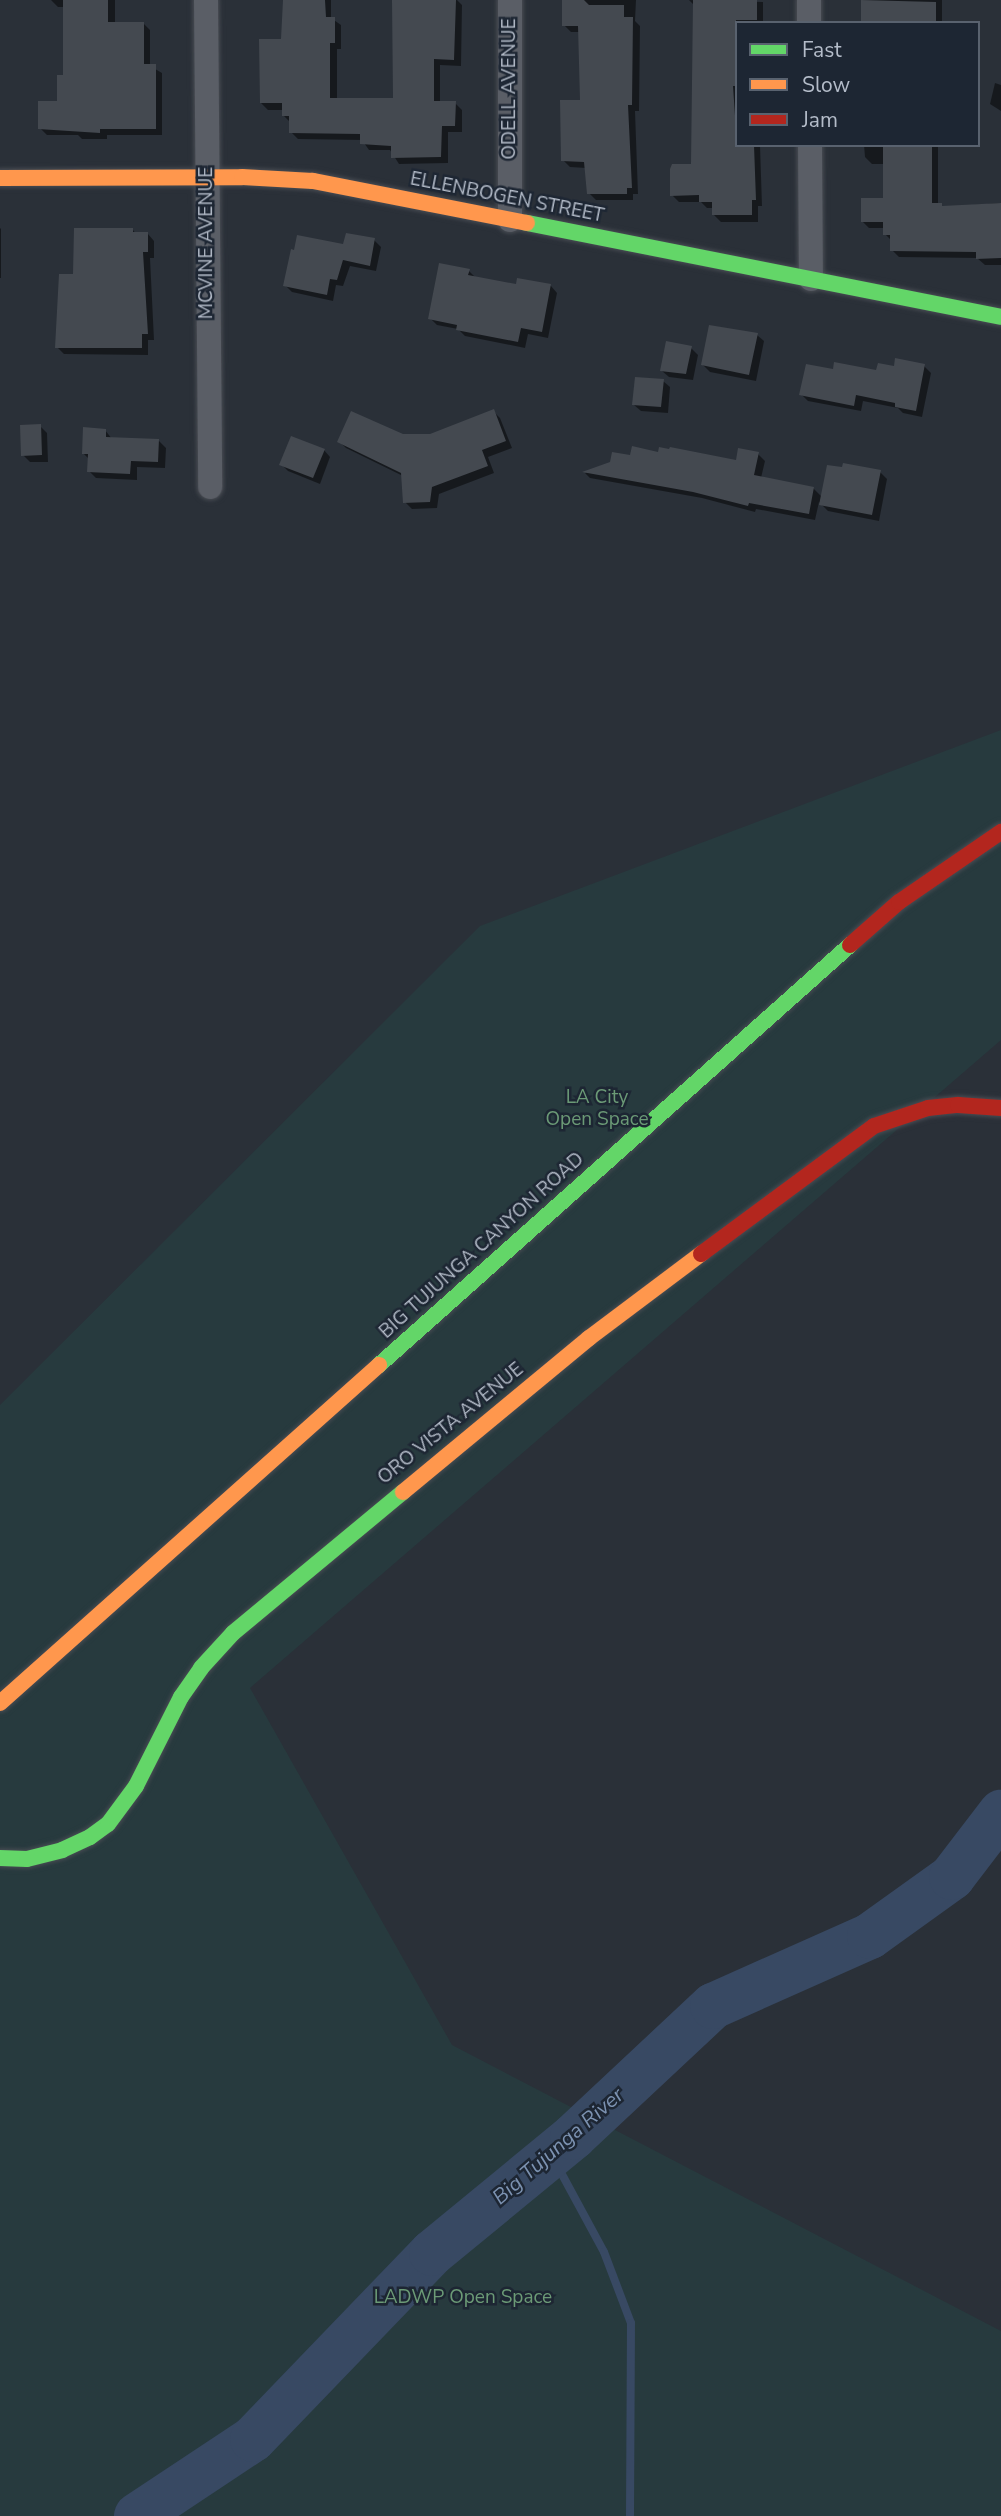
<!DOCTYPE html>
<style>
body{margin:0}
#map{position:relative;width:1001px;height:2516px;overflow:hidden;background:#2a3038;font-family:"Nunito Sans",sans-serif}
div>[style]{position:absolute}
.green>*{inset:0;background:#273a3e}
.shadow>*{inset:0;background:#0007}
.stream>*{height:8px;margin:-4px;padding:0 4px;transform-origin:4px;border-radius:4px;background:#384963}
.river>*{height:46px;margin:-23px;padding:0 23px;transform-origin:23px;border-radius:23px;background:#384963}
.building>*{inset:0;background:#444950}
.roads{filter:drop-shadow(0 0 2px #484c53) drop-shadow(0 0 2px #484c53)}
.street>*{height:24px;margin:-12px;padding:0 12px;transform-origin:12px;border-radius:12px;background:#5a5e66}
.fast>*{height:16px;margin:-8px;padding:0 8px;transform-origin:8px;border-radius:8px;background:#63d668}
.slow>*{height:16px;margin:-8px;padding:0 8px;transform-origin:8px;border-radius:8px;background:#ff974d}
.jam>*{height:16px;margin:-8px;padding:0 8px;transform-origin:8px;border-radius:8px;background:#b3261e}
span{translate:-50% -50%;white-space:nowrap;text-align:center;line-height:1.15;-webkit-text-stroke:5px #1d2633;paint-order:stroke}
.street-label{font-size:19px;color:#b4bcc9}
.park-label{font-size:19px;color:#6b9a76}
.water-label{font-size:21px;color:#7c92b1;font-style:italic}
.legend{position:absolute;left:735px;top:21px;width:245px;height:126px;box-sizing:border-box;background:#1d2633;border:2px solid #59626f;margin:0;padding:9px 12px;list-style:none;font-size:21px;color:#b4bcc9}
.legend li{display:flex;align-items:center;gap:14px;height:35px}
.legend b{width:35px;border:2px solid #59626f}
</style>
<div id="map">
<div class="green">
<div style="clip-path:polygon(1001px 730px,1001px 1040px,250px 1688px,452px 2045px,1001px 2331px,1001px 2516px,0 2516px,0 1405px,480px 926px)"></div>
</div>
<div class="shadow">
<div style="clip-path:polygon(51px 0,115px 0,115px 23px,143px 23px,150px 30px,150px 66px,162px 73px,162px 135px,107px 135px,107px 139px,82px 139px,78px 135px,47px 135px,40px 128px,59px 102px,64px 77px,64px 7px,58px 7px)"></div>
<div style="clip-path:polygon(285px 0,331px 0,331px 18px,341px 25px,341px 49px,337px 49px,337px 99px,394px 99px,394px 0,457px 0,462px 5px,461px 66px,440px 65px,440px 103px,455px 103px,462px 110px,462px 132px,448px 132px,448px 163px,399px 164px,390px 150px,369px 150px,362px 140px,298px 139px,291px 132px,291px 123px,284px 116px,284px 110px,268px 110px,261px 103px,283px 40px)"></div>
<div style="clip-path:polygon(564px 0,636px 0,635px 21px,640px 26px,639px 111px,635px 111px,638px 194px,633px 194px,633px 200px,596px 200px,589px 193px,586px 168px,570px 167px,563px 160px,582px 101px,580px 32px,571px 32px,564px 25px)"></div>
<div style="clip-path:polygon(689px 0,763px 2px,763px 23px,737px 23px,737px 145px,760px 145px,762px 206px,758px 206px,758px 222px,721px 222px,714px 215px,714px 208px,707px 208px,701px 202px,679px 202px,672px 195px,693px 165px,695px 6px)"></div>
<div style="clip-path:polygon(863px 0,942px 0,942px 23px,863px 23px)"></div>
<div style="clip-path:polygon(995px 83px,1001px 85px,1001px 111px,990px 104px)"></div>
<div style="clip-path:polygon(864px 145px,938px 145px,938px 205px,944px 207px,1001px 203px,1001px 265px,985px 265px,977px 258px,899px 257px,892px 250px,892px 241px,885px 234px,885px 228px,869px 228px,862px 221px,884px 200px,884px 164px,872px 164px,865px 157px)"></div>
<div style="clip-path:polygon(0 228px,1px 229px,1px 278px,0 278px)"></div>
<div style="clip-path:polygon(133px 230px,136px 234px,148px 234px,154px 241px,154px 258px,150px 258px,154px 340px,148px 340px,148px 355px,64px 354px,57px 347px)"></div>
<div style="clip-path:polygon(374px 240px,381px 247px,376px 271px,350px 266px,343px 286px,336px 285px,333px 301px,292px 292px,285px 285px,296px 252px)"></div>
<div style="clip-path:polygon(469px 271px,476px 278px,517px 286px,551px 286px,557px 293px,548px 338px,528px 334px,525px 348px,465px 336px,458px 329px,437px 325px,430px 318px)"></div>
<div style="clip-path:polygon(757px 335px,764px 341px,756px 381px,710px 372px,703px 365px)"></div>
<div style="clip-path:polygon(691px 348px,698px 355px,693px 380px,669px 377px,662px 371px)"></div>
<div style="clip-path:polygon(924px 366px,931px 373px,922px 417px,903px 413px,898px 408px,863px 401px,861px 411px,808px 401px,801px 394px,834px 371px,878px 373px)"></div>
<div style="clip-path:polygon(663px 381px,670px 387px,668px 413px,641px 411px,634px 405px)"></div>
<div style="clip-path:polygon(493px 411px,500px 418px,512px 448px,488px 457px,494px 473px,439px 494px,437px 508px,412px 509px,405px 502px,403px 476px,346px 448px,339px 441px,431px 436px)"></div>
<div style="clip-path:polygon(40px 426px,47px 433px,48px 462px,30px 462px,23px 455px)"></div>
<div style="clip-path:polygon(105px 430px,112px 439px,159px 441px,166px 448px,165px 468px,137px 467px,137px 480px,96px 478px,89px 471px,89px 459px,83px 453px)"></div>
<div style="clip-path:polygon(324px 450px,330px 457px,320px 484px,288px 471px,281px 464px)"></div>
<div style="clip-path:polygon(659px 454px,737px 462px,758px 454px,765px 461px,761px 478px,813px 488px,822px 497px,880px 472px,887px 479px,879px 521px,828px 511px,819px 502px,815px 520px,756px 509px,755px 512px,702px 498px,590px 478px,585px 473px,631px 457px)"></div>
</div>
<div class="stream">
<div style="left:551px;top:2154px;width:111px;rotate:61.6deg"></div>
<div style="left:604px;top:2252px;width:76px;rotate:69.2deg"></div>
<div style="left:631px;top:2323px;width:193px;rotate:90.3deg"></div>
</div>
<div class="river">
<div style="left:137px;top:2516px;width:139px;rotate:-33.6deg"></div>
<div style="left:253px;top:2439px;width:258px;rotate:-46.1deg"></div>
<div style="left:432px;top:2253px;width:183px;rotate:-39.4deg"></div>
<div style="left:573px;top:2137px;width:192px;rotate:-43.1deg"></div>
<div style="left:713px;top:2006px;width:172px;rotate:-24deg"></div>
<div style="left:870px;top:1936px;width:101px;rotate:-35.7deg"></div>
<div style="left:952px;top:1877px;width:81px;rotate:-52.6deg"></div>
</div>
<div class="building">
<div style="clip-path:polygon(63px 0,108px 0,108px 22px,144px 22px,144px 64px,156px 64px,156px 129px,100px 129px,100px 133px,38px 129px,38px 101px,57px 101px,57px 75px,63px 75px)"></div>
<div style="clip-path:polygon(283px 0,325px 0,326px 17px,335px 17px,335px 43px,330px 43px,330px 98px,393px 98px,392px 0,456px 0,454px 60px,434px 59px,434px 101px,456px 101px,455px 126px,442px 126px,441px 157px,391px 158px,391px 146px,360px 144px,360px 134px,289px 133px,289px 116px,282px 116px,282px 103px,260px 103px,259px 39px,281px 39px)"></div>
<div style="clip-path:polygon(562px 0,584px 0,589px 5px,624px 5px,624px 17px,633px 17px,632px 105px,628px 105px,632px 188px,627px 188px,627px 194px,587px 194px,584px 162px,561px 161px,560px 100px,580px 100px,578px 26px,562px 26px)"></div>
<div style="clip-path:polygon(693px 0,757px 0,757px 20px,736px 20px,737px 86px,733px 86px,737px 145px,754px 145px,756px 200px,752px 200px,752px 215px,712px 215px,712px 202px,699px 202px,699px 195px,670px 196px,670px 169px,672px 164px,691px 164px)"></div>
<div style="clip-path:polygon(861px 0,936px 2px,936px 23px,861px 23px)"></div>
<div style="clip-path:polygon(883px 145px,932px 145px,932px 203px,942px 203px,942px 206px,1001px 203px,1001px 258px,976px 259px,976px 252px,890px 251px,890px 235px,883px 235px,883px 222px,861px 222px,861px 198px,883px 198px)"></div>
<div style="clip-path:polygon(74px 228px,133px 228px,133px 232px,148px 232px,148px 252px,143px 252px,148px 334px,142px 334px,142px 348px,55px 348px,59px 274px,73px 274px)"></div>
<div style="clip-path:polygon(346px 233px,375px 238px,370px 266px,343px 260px,337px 280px,330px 279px,327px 295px,283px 286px,291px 249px,294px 250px,297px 235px,343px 244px)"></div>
<div style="clip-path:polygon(439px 263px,470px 269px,468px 275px,516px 284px,517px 278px,551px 284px,542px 332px,521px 328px,518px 342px,456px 330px,457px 325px,428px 319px)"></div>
<div style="clip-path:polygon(709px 325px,758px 333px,749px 375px,701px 365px)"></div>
<div style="clip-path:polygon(666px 341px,692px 346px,686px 374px,660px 371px)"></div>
<div style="clip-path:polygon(895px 358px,925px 364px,916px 411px,895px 407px,895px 403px,856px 395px,854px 406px,799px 395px,806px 364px,833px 369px,834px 362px,876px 370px,878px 363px,894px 366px)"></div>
<div style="clip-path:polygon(635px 377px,664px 379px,661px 407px,632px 405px)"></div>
<div style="clip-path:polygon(494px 409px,506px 441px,482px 450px,488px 466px,432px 487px,430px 502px,403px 503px,401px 473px,337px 442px,351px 411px,403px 434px,430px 434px)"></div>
<div style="clip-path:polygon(41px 424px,42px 455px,21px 456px,20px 425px)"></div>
<div style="clip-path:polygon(83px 427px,106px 429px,106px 437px,159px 439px,158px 462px,131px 461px,130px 474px,87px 472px,88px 454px,82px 454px)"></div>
<div style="clip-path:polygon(291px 436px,325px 449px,313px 478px,279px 465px)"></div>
<div style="clip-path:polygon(632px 446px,658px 452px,659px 447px,669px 449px,670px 447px,736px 460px,738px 448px,759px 452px,754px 475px,814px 487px,809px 514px,749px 503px,748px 506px,693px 492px,582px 472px,610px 462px,612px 452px,630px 455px)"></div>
<div style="clip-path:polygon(843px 463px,881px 470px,872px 515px,819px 505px,827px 465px,842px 467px)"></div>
</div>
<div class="roads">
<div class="street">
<div style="left:206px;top:0;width:487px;rotate:89.5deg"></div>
<div style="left:510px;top:0;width:220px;rotate:90deg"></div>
<div style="left:809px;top:0;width:23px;rotate:90deg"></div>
<div style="left:810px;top:145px;width:134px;rotate:89.6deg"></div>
</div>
<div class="fast">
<div style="left:527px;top:223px;width:483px;rotate:11.2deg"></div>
<div style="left:379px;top:1365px;width:631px;rotate:-41.72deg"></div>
<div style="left:0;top:1858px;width:27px;rotate:2deg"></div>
<div style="left:27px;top:1859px;width:36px;rotate:-14deg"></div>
<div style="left:62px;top:1850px;width:31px;rotate:-25deg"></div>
<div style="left:90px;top:1837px;width:22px;rotate:-36deg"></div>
<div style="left:108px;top:1824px;width:47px;rotate:-53.6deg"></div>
<div style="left:136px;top:1786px;width:100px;rotate:-63.2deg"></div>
<div style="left:181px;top:1697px;width:35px;rotate:-55deg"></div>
<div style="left:201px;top:1668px;width:47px;rotate:-47.6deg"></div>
<div style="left:233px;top:1633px;width:221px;rotate:-39.7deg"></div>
</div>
<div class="slow">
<div style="left:0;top:178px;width:242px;rotate:-0.2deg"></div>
<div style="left:242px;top:177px;width:71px;rotate:3.2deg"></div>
<div style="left:313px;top:181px;width:218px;rotate:11.1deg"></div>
<div style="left:403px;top:1492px;width:241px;rotate:-39.6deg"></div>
<div style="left:589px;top:1338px;width:140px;rotate:-36.9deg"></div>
<div style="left:0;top:1703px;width:508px;rotate:-41.73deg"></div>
</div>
<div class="jam">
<div style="left:850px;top:945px;width:65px;rotate:-41.3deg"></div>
<div style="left:899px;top:902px;width:124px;rotate:-34.5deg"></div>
<div style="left:701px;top:1254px;width:215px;rotate:-36.5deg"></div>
<div style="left:874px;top:1126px;width:57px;rotate:-18.4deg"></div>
<div style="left:928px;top:1108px;width:30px;rotate:-6deg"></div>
<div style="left:958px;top:1105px;width:43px;rotate:4deg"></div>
</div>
</div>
<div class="street-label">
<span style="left:510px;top:89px;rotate:-90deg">ODELL AVENUE</span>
<span style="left:507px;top:198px;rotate:11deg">ELLENBOGEN STREET</span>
<span style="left:207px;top:243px;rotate:-90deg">MCVINE AVENUE</span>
<span style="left:482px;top:1246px;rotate:-42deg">BIG TUJUNGA CANYON ROAD</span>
<span style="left:451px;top:1424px;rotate:-39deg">ORO VISTA AVENUE</span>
</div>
<div class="park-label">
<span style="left:597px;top:1109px">LA City<br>Open Space</span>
<span style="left:463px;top:2298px">LADWP Open Space</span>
</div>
<div class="water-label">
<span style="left:558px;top:2146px;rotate:-41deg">Big Tujunga River</span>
</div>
<ul class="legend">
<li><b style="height:9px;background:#63d668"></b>Fast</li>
<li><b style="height:9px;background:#ff974d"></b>Slow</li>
<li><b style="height:9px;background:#b3261e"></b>Jam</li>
</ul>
</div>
